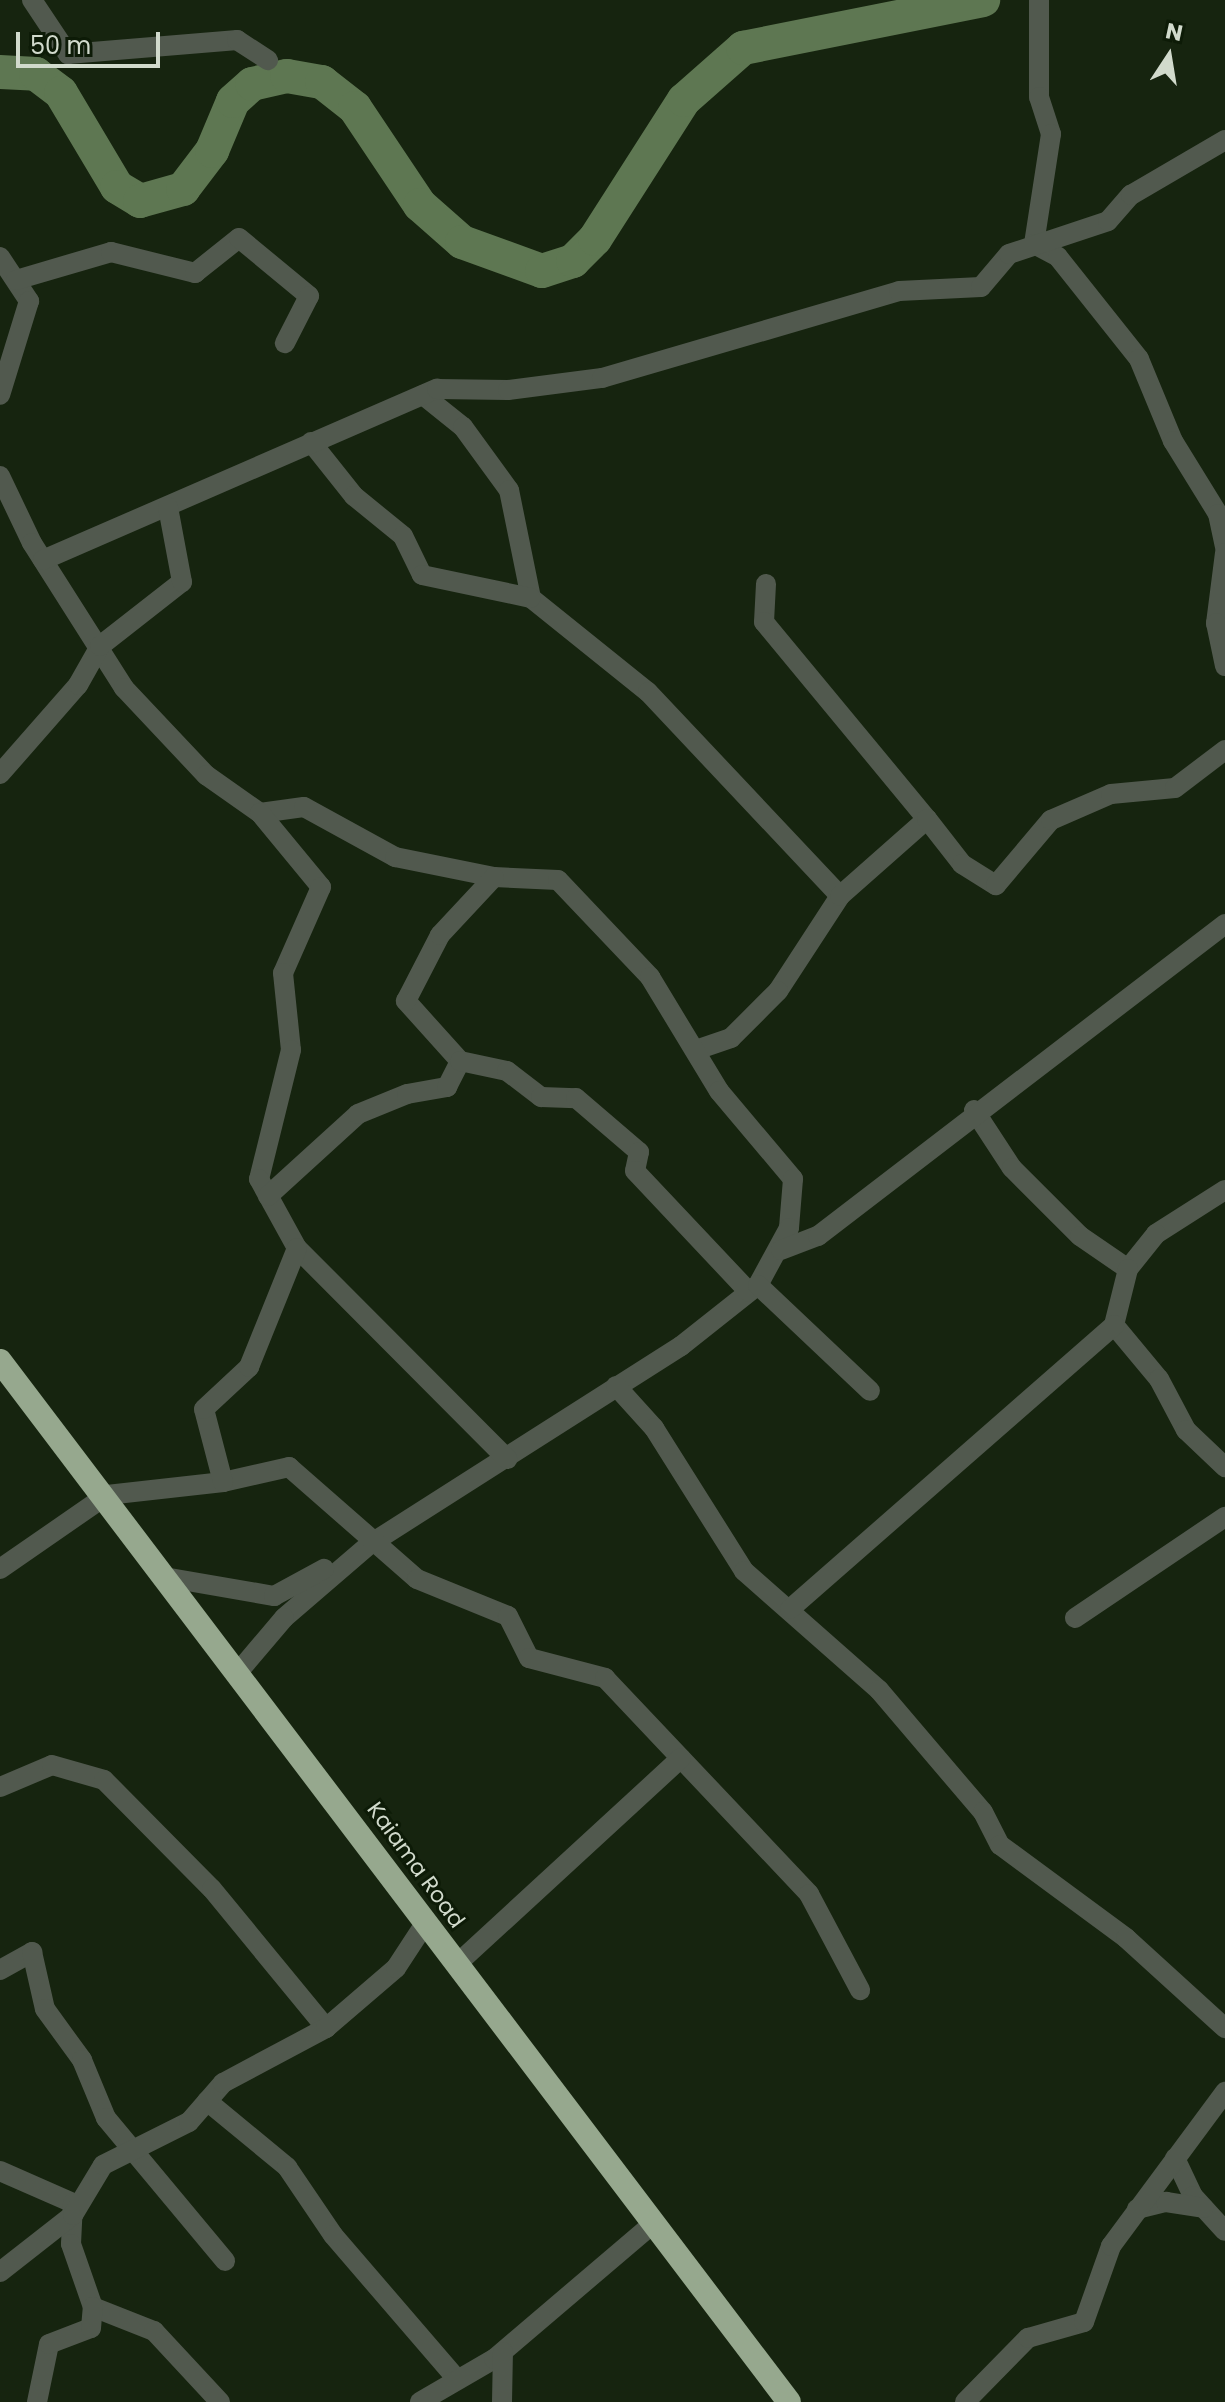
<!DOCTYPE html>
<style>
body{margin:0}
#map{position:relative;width:1225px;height:2402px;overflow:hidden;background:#16240f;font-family:Poppins,sans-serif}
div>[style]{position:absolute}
.river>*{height:34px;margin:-17px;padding:0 17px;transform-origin:17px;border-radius:17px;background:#5e7752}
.minor>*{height:20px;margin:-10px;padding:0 10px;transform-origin:10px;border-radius:10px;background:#51594e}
.highway>*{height:24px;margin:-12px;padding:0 12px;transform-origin:12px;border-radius:12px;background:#96a88e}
span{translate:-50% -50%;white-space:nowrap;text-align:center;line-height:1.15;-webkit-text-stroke:6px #0d1b07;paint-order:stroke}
.street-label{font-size:22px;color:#d1dacc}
.north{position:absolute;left:1129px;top:16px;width:80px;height:80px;-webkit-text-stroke:6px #0d1b07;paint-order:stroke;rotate:12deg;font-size:22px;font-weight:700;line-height:32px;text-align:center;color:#d1dacc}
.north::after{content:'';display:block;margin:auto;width:28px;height:36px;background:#d1dacc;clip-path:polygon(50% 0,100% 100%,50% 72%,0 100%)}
.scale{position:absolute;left:16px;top:32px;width:144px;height:36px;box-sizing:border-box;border:4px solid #d1dacc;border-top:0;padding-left:10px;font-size:24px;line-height:28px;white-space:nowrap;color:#d1dacc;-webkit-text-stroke:6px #0d1b07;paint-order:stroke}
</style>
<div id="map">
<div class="river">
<div style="left:0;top:72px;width:36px;rotate:3deg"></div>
<div style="left:36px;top:74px;width:31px;rotate:37deg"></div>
<div style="left:61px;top:93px;width:109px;rotate:59.2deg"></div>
<div style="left:117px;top:187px;width:27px;rotate:31deg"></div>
<div style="left:140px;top:201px;width:45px;rotate:-15.6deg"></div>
<div style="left:183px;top:189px;width:48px;rotate:-52.7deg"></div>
<div style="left:212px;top:151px;width:54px;rotate:-67.2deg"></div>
<div style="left:233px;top:101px;width:25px;rotate:-42deg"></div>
<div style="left:252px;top:84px;width:36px;rotate:-13deg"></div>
<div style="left:287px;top:76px;width:36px;rotate:10deg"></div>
<div style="left:322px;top:82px;width:42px;rotate:38.2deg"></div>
<div style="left:355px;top:108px;width:117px;rotate:56.2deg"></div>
<div style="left:420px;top:205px;width:56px;rotate:41.4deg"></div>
<div style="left:462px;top:242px;width:85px;rotate:19.9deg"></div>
<div style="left:542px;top:271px;width:33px;rotate:-18deg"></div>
<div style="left:573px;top:261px;width:31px;rotate:-45deg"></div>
<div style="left:595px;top:239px;width:165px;rotate:-57.4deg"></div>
<div style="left:684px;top:100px;width:79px;rotate:-41.4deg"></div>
<div style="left:743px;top:48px;width:245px;rotate:-11.3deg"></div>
</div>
<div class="minor">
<div style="left:32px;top:0;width:65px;rotate:56.3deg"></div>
<div style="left:68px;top:54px;width:170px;rotate:-4.7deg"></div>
<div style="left:237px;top:40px;width:37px;rotate:33deg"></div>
<div style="left:1039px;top:0;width:97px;rotate:90deg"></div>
<div style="left:1039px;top:97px;width:39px;rotate:72deg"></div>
<div style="left:1051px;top:134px;width:111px;rotate:98.8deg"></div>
<div style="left:1034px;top:244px;width:27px;rotate:28deg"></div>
<div style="left:1058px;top:257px;width:130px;rotate:51.5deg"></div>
<div style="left:1139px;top:359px;width:89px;rotate:67.5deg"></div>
<div style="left:1173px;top:441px;width:86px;rotate:58.3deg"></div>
<div style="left:1218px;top:514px;width:35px;rotate:78deg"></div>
<div style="left:0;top:257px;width:53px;rotate:56.6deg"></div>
<div style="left:29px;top:301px;width:98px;rotate:107.1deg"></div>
<div style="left:16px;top:280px;width:99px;rotate:-16.4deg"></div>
<div style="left:111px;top:252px;width:87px;rotate:14deg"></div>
<div style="left:195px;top:273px;width:56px;rotate:-38.5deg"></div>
<div style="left:239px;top:238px;width:91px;rotate:39.6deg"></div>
<div style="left:309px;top:296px;width:53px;rotate:117.1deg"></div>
<div style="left:423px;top:395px;width:51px;rotate:38.7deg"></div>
<div style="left:463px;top:427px;width:78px;rotate:53.9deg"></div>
<div style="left:509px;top:490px;width:110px;rotate:78.5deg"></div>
<div style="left:531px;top:598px;width:150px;rotate:38.8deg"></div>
<div style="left:648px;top:692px;width:280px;rotate:46.7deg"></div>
<div style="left:840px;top:896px;width:113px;rotate:123.1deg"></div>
<div style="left:778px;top:991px;width:66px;rotate:135deg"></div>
<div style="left:731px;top:1038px;width:34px;rotate:161deg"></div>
<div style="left:311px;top:442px;width:69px;rotate:51.5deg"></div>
<div style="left:354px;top:496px;width:63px;rotate:39.2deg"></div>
<div style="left:403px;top:536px;width:43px;rotate:64deg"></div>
<div style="left:422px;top:575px;width:111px;rotate:11.9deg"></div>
<div style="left:0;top:476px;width:74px;rotate:64.5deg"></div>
<div style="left:32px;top:543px;width:172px;rotate:57.6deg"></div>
<div style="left:124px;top:688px;width:120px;rotate:46.7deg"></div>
<div style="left:206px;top:775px;width:66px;rotate:35.1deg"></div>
<div style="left:260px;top:813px;width:44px;rotate:-7.8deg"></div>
<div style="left:304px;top:807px;width:104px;rotate:28.8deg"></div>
<div style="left:395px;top:857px;width:101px;rotate:11.4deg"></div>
<div style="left:494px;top:877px;width:64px;rotate:2.7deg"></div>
<div style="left:558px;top:880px;width:134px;rotate:46.5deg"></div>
<div style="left:650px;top:977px;width:133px;rotate:58.8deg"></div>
<div style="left:719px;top:1091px;width:115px;rotate:49.9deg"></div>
<div style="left:793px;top:1179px;width:49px;rotate:94.7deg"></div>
<div style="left:789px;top:1228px;width:65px;rotate:118.5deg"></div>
<div style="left:758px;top:1285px;width:98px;rotate:141.6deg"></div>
<div style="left:681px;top:1346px;width:369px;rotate:147.5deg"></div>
<div style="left:370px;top:1544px;width:113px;rotate:139.3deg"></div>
<div style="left:284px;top:1618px;width:70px;rotate:130.3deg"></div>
<div style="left:1225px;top:553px;width:71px;rotate:97.3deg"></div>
<div style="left:1216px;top:623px;width:44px;rotate:78.2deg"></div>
<div style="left:43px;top:560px;width:430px;rotate:-23.5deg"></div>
<div style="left:437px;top:389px;width:71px;rotate:0.8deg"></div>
<div style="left:508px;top:390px;width:95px;rotate:-7.3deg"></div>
<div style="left:602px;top:378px;width:309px;rotate:-16.3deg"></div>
<div style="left:899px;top:291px;width:82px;rotate:-2.8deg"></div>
<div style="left:981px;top:287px;width:43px;rotate:-49.7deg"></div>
<div style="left:1009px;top:254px;width:104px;rotate:-18.4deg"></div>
<div style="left:1108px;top:221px;width:35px;rotate:-49deg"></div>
<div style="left:1131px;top:195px;width:109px;rotate:-30.3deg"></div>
<div style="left:766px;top:584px;width:38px;rotate:93deg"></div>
<div style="left:764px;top:622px;width:256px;rotate:50.4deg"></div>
<div style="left:927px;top:819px;width:116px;rotate:138.5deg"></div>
<div style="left:0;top:774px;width:118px;rotate:-48.8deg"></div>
<div style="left:78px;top:685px;width:45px;rotate:-60.6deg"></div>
<div style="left:100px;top:646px;width:104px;rotate:-38deg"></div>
<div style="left:182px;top:582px;width:76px;rotate:-100.6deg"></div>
<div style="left:260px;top:813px;width:96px;rotate:50.5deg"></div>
<div style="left:321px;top:887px;width:94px;rotate:113.8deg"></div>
<div style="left:283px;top:973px;width:77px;rotate:84.1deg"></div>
<div style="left:291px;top:1050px;width:133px;rotate:103.9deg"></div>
<div style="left:259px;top:1179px;width:79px;rotate:61.2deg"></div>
<div style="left:297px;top:1248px;width:298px;rotate:45.1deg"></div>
<div style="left:927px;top:819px;width:57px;rotate:52.1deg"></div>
<div style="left:962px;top:864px;width:40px;rotate:32deg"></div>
<div style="left:996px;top:885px;width:85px;rotate:-49.8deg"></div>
<div style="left:1051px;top:820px;width:65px;rotate:-23.4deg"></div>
<div style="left:1111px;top:794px;width:64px;rotate:-5.4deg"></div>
<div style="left:1175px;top:788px;width:63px;rotate:-37.2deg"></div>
<div style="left:460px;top:1061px;width:81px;rotate:-132deg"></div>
<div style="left:406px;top:1001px;width:74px;rotate:-62.7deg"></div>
<div style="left:440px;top:935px;width:79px;rotate:-47deg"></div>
<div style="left:974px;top:1110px;width:69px;rotate:56.8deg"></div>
<div style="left:1012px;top:1168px;width:96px;rotate:45deg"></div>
<div style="left:1080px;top:1236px;width:58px;rotate:34.5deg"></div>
<div style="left:1225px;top:1190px;width:82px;rotate:147.5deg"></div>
<div style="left:1156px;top:1234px;width:45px;rotate:128.7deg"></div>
<div style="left:1128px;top:1269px;width:58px;rotate:104deg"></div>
<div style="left:1114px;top:1325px;width:70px;rotate:50.2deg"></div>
<div style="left:1159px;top:1379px;width:58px;rotate:62.1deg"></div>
<div style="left:1186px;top:1430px;width:54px;rotate:43.5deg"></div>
<div style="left:268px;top:1196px;width:122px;rotate:-42.3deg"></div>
<div style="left:358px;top:1114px;width:53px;rotate:-22.2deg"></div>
<div style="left:407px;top:1094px;width:41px;rotate:-9.9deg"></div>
<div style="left:447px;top:1087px;width:29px;rotate:-63deg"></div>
<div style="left:460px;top:1061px;width:48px;rotate:12deg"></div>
<div style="left:507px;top:1071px;width:43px;rotate:37.4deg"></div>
<div style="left:541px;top:1097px;width:35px;rotate:2deg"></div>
<div style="left:576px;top:1098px;width:83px;rotate:40.6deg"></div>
<div style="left:639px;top:1152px;width:19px;rotate:102deg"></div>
<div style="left:635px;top:1171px;width:166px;rotate:46.7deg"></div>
<div style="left:781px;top:1250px;width:40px;rotate:-21deg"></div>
<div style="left:818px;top:1236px;width:513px;rotate:-37.47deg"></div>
<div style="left:758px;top:1285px;width:154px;rotate:43.4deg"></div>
<div style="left:616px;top:1386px;width:57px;rotate:47.9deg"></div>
<div style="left:654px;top:1428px;width:169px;rotate:57.8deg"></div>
<div style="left:744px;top:1571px;width:180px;rotate:41.4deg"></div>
<div style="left:879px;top:1690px;width:160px;rotate:49.6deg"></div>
<div style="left:983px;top:1812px;width:37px;rotate:63deg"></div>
<div style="left:1000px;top:1845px;width:157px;rotate:36.4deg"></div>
<div style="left:1126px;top:1938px;width:134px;rotate:42.3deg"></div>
<div style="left:223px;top:1482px;width:68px;rotate:-12.8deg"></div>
<div style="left:289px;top:1467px;width:170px;rotate:41.2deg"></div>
<div style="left:417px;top:1579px;width:98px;rotate:22.1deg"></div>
<div style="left:508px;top:1616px;width:47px;rotate:63.4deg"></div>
<div style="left:529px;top:1658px;width:79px;rotate:14.7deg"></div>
<div style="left:605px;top:1678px;width:297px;rotate:46.6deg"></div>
<div style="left:809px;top:1894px;width:109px;rotate:62deg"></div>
<div style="left:0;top:1569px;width:130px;rotate:-34.7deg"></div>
<div style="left:107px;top:1495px;width:117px;rotate:-6.4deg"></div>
<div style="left:223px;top:1482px;width:75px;rotate:-104.6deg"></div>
<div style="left:204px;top:1409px;width:62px;rotate:-43deg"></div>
<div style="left:249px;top:1367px;width:128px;rotate:-68deg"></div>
<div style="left:170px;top:1578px;width:106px;rotate:9.8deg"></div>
<div style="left:274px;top:1596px;width:57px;rotate:-28.4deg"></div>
<div style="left:790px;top:1609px;width:431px;rotate:-41.2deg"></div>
<div style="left:1075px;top:1618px;width:181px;rotate:-34deg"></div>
<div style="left:0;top:1787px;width:56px;rotate:-22.9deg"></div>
<div style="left:52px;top:1765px;width:54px;rotate:16.1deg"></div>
<div style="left:104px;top:1780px;width:153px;rotate:45.3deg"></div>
<div style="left:212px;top:1889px;width:180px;rotate:50.6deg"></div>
<div style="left:457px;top:1964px;width:304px;rotate:-42.6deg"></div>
<div style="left:0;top:1970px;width:37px;rotate:-29deg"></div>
<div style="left:32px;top:1952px;width:58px;rotate:77.2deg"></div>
<div style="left:45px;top:2009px;width:63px;rotate:54deg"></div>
<div style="left:82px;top:2060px;width:63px;rotate:67.5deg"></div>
<div style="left:106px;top:2118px;width:186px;rotate:50.2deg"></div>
<div style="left:207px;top:2101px;width:104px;rotate:39.5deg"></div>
<div style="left:287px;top:2167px;width:82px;rotate:55.9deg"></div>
<div style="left:333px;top:2235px;width:190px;rotate:49.3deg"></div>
<div style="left:1175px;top:2158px;width:42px;rotate:64.7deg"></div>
<div style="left:1193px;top:2196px;width:47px;rotate:47.6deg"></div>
<div style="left:0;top:2171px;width:80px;rotate:23.7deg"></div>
<div style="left:73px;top:2203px;width:41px;rotate:92.8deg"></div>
<div style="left:71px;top:2244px;width:67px;rotate:70.8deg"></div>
<div style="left:93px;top:2307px;width:66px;rotate:21.5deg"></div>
<div style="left:154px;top:2331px;width:97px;rotate:47.1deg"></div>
<div style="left:1137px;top:2209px;width:30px;rotate:-14deg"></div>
<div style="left:1166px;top:2202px;width:38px;rotate:9deg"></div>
<div style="left:0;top:2272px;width:93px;rotate:-38deg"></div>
<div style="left:73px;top:2215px;width:58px;rotate:-59deg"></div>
<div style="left:103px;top:2165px;width:96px;rotate:-26.6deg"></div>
<div style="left:189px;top:2122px;width:52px;rotate:-48.9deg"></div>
<div style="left:223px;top:2083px;width:117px;rotate:-28.1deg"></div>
<div style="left:326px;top:2028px;width:92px;rotate:-40.6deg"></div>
<div style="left:396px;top:1968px;width:55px;rotate:-56.9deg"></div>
<div style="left:37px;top:2402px;width:59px;rotate:-78.3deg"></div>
<div style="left:49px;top:2344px;width:45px;rotate:-20.9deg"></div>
<div style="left:91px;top:2328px;width:21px;rotate:-85deg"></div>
<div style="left:420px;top:2402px;width:86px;rotate:-30.2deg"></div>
<div style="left:494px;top:2359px;width:205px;rotate:-40.4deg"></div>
<div style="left:502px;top:2402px;width:50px;rotate:-88.9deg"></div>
<div style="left:965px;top:2402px;width:90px;rotate:-45.5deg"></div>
<div style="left:1028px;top:2338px;width:58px;rotate:-15.9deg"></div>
<div style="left:1084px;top:2322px;width:81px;rotate:-70.4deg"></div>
<div style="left:1111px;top:2246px;width:192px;rotate:-53.5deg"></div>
</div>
<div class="highway">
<div style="left:0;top:1361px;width:1306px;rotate:52.84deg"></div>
</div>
<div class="street-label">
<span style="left:416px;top:1865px;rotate:54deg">Kaiama Road</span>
</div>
<div class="north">N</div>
<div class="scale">50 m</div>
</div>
